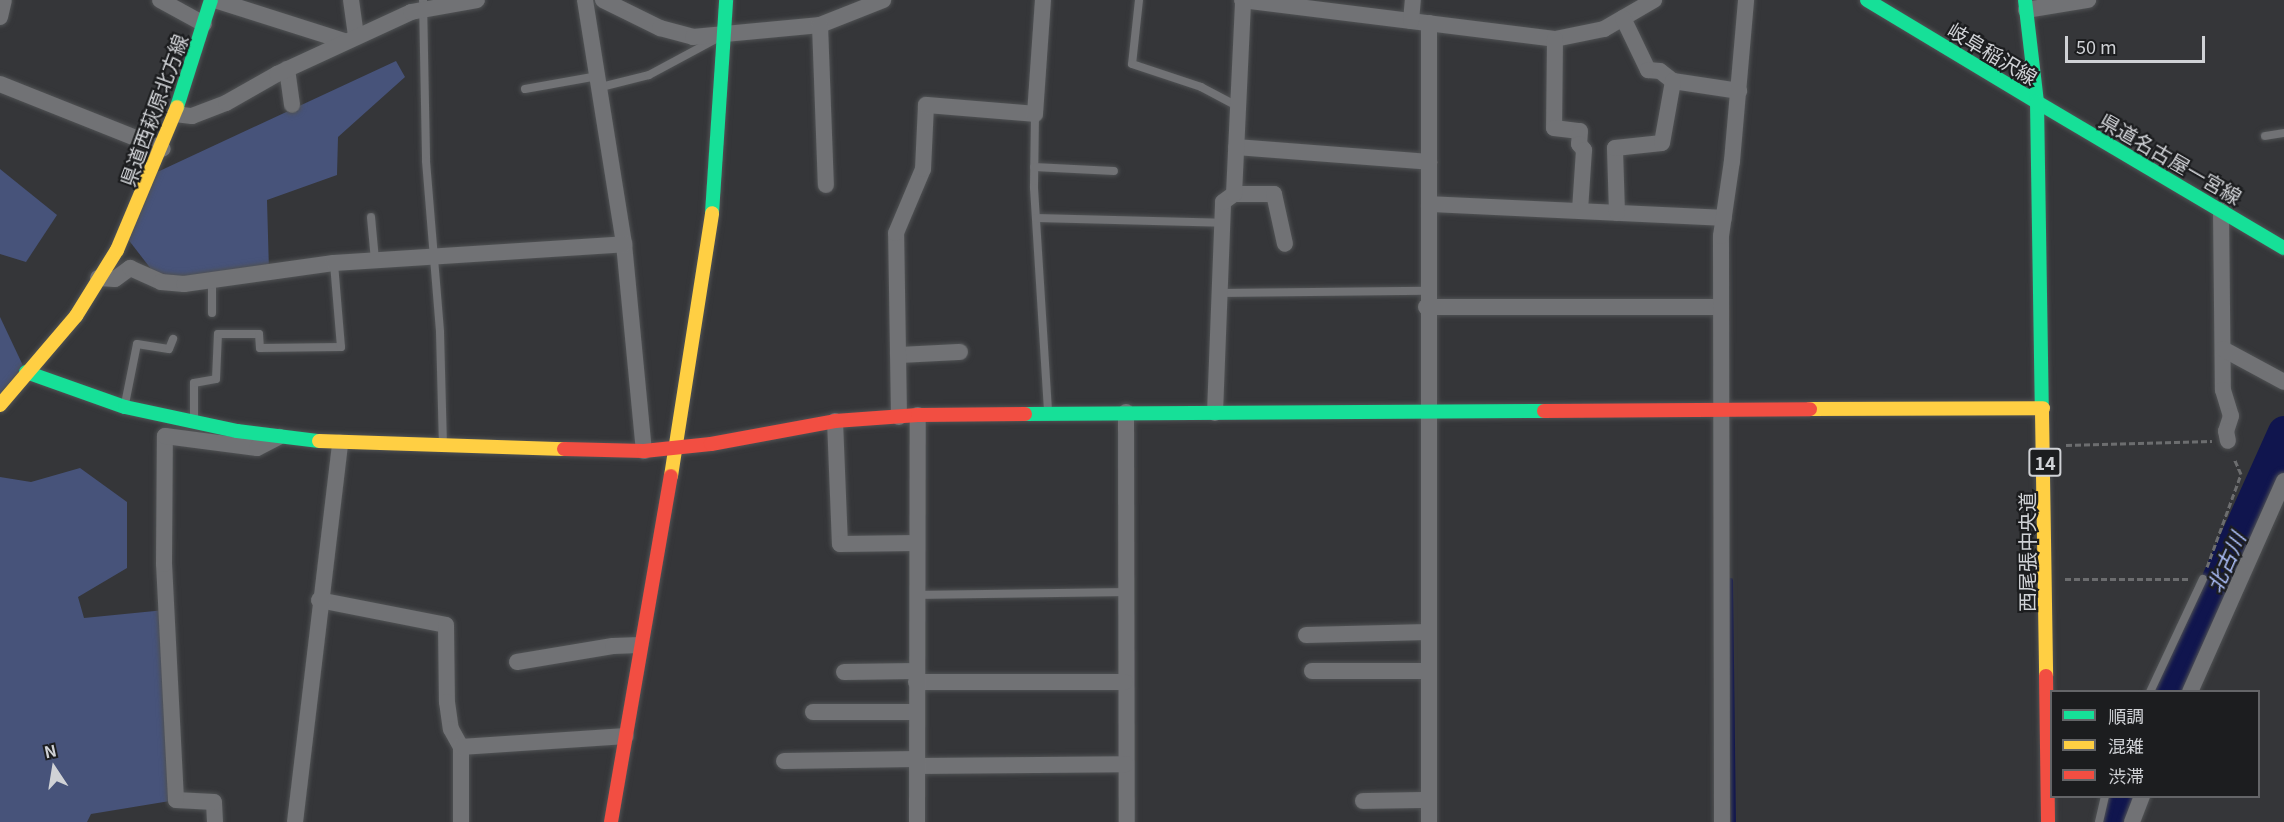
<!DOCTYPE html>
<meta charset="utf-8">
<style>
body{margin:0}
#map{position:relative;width:2284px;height:822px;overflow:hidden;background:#353639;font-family:Georgia,"Noto Sans JP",serif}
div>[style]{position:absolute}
.green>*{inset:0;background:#47537a}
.stream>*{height:5px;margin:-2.5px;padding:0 2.5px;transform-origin:2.5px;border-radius:2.5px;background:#10154e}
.river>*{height:33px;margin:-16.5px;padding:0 16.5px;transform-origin:16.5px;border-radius:16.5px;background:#10154e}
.path>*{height:3px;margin-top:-1.5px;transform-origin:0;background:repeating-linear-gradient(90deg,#6c6d6f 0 6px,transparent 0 9px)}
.roads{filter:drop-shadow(0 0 2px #505254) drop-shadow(0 0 2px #505254)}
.lane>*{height:8px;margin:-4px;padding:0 4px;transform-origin:4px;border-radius:4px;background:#717275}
.street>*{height:16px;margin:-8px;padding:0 8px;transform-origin:8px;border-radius:8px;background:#717275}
.fast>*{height:14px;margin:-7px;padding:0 7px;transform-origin:7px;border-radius:7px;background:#16e098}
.slow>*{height:14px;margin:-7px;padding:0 7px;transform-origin:7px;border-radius:7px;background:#ffcf43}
.jam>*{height:14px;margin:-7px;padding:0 7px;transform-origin:7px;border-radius:7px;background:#f24e42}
span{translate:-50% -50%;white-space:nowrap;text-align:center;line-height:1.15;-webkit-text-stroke:4.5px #1c1d1f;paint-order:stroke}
.shield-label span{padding:2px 4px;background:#1c1d1f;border:2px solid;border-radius:4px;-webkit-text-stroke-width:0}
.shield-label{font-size:18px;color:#d0d2d6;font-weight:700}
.street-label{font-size:20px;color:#d0d2d6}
.water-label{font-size:21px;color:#acbff9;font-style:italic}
.legend{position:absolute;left:2050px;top:690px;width:210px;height:108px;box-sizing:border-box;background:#1c1d1f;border:2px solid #646568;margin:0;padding:8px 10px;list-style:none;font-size:18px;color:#d0d2d6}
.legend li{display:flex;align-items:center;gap:12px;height:30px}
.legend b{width:30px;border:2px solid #646568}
.north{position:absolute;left:24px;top:738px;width:60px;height:60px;-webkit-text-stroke:4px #1c1d1f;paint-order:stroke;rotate:348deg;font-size:16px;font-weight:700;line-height:24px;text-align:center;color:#d0d2d6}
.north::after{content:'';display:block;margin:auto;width:21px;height:27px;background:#d0d2d6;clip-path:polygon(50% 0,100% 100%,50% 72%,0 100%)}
.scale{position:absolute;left:2065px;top:36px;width:140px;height:27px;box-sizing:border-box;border:3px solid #d0d2d6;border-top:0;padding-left:8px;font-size:18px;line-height:21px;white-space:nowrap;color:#d0d2d6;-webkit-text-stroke:4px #1c1d1f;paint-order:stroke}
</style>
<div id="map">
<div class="green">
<div style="clip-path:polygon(396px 61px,405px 77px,338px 137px,337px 175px,267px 200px,269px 271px,161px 282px,124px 234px,153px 174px)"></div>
<div style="clip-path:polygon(0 169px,57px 215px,26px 262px,0 254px)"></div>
<div style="clip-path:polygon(0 317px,26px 372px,0 405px)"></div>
<div style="clip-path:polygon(80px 468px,127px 502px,127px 568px,78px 597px,84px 618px,165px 610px,176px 800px,91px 814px,87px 822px,0 822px,0 477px,31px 482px)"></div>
</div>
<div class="stream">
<div style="left:1730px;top:580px;width:242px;rotate:89.3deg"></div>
</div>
<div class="river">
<div style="left:2167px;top:692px;width:285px;rotate:-65.8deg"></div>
<div style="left:2115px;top:822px;width:27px;rotate:-75deg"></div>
</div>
<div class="path">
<div style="left:2066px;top:445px;width:146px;rotate:-1.6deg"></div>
<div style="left:2207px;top:567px;width:99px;rotate:-69.9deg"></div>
<div style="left:2241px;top:474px;width:17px;rotate:-114deg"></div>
<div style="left:2065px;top:579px;width:123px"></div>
</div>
<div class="roads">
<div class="lane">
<div style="left:423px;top:0;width:161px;rotate:88.9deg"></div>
<div style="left:426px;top:161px;width:172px;rotate:85.3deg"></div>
<div style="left:440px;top:332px;width:112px;rotate:88.5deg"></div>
<div style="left:1139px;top:0;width:64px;rotate:96.2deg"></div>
<div style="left:1132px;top:64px;width:73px;rotate:18.4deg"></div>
<div style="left:1201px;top:87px;width:41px;rotate:27.8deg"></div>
<div style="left:601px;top:87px;width:49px;rotate:-14deg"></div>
<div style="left:649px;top:75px;width:76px;rotate:-28.2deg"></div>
<div style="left:525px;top:89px;width:74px;rotate:-10.1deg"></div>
<div style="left:1035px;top:114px;width:74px;rotate:90.8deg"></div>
<div style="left:1034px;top:188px;width:225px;rotate:86.4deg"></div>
<div style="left:2265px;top:136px;width:19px;rotate:-9deg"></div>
<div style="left:1034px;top:167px;width:80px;rotate:2.9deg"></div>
<div style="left:371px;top:217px;width:43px;rotate:84.7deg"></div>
<div style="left:1036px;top:218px;width:186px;rotate:1.5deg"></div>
<div style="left:1219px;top:293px;width:208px;rotate:-0.6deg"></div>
<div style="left:212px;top:313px;width:32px;rotate:-90deg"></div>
<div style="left:125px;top:404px;width:61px;rotate:-78.7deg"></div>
<div style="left:137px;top:344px;width:32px;rotate:9deg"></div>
<div style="left:169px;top:349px;width:11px;rotate:-68deg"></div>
<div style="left:194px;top:418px;width:35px;rotate:-90deg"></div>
<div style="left:194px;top:383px;width:22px;rotate:-10deg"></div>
<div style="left:216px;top:379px;width:45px;rotate:-87.5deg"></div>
<div style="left:218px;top:334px;width:41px"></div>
<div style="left:259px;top:334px;width:14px;rotate:86deg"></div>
<div style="left:260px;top:348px;width:81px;rotate:-0.7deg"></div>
<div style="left:341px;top:347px;width:84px;rotate:-94.8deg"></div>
<div style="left:917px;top:595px;width:208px;rotate:-0.8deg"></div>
<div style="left:2150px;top:692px;width:125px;rotate:-64.9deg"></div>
<div style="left:2099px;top:822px;width:27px;rotate:-77deg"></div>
</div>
<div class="street">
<div style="left:160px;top:0;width:50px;rotate:28.6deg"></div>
<div style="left:215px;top:0;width:135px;rotate:17.6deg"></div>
<div style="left:351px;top:0;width:35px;rotate:82deg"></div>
<div style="left:585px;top:0;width:247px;rotate:80.9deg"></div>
<div style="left:624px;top:244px;width:208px;rotate:84.5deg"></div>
<div style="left:603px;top:0;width:64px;rotate:26.2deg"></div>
<div style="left:660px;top:28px;width:34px;rotate:15deg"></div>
<div style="left:693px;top:37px;width:128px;rotate:-5.4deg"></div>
<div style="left:820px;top:25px;width:68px;rotate:-21.6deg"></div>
<div style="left:1242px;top:0;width:315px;rotate:7.1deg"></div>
<div style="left:1555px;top:39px;width:50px;rotate:-11.5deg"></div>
<div style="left:1604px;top:29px;width:58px;rotate:-30.1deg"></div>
<div style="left:2026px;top:10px;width:63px;rotate:-9.2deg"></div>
<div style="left:0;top:17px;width:17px;rotate:-77deg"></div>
<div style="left:1623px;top:18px;width:58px;rotate:64.3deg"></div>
<div style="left:1648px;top:70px;width:12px;rotate:5deg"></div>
<div style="left:1660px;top:71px;width:16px;rotate:38deg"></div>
<div style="left:1673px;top:81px;width:67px;rotate:8.6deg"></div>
<div style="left:1411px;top:21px;width:21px;rotate:-85deg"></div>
<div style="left:820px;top:25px;width:160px;rotate:87.9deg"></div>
<div style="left:1555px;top:39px;width:89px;rotate:90.6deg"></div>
<div style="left:1554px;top:128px;width:26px;rotate:7deg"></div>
<div style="left:1580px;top:131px;width:13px;rotate:94deg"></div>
<div style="left:1579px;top:144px;width:8px;rotate:50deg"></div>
<div style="left:1584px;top:150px;width:61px;rotate:93.8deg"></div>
<div style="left:287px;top:69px;width:36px;rotate:82deg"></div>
<div style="left:0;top:84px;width:175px;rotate:21.7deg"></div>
<div style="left:175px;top:114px;width:17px;rotate:7deg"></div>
<div style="left:192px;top:116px;width:36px;rotate:-21deg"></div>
<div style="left:226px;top:103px;width:59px;rotate:-29.6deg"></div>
<div style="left:277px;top:74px;width:148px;rotate:-24.8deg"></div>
<div style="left:411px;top:12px;width:67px;rotate:-10.3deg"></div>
<div style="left:1236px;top:147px;width:194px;rotate:4.4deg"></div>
<div style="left:1234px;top:194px;width:40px"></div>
<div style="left:1274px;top:194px;width:51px;rotate:77.6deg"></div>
<div style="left:1429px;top:204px;width:295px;rotate:2.7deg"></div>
<div style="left:2221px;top:210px;width:180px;rotate:89.4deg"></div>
<div style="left:2223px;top:390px;width:27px;rotate:73deg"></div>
<div style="left:2231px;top:416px;width:16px;rotate:108deg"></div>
<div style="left:2226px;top:431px;width:10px;rotate:79deg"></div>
<div style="left:1617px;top:213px;width:65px;rotate:-91.8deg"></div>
<div style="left:1615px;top:148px;width:47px;rotate:-6.1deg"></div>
<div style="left:1662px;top:143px;width:63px;rotate:-79.9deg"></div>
<div style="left:98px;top:278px;width:17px;rotate:3deg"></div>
<div style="left:115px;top:279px;width:19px;rotate:-36deg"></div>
<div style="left:130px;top:268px;width:34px;rotate:24deg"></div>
<div style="left:161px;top:282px;width:23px;rotate:5deg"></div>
<div style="left:184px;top:284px;width:151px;rotate:-8deg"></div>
<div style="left:334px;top:263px;width:291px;rotate:-3.7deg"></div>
<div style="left:1426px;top:307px;width:295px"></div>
<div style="left:2223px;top:349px;width:69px;rotate:28.4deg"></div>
<div style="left:898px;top:355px;width:62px;rotate:-2.8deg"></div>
<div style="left:1126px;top:412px;width:410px;rotate:89.9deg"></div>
<div style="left:1215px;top:413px;width:211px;rotate:-87.8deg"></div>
<div style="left:1223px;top:202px;width:14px;rotate:-36deg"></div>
<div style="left:1234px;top:194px;width:194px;rotate:-87.3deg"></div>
<div style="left:899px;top:417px;width:184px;rotate:-90.9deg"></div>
<div style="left:896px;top:233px;width:69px;rotate:-67.1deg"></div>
<div style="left:923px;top:169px;width:64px;rotate:-87.3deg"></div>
<div style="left:926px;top:105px;width:109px;rotate:4.7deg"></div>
<div style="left:1035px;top:114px;width:114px;rotate:-86deg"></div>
<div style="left:835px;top:421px;width:123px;rotate:87.7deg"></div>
<div style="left:840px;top:544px;width:77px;rotate:-0.7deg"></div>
<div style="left:319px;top:600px;width:129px;rotate:11.1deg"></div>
<div style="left:446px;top:625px;width:77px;rotate:89.3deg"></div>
<div style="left:447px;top:702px;width:27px;rotate:82deg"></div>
<div style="left:451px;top:729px;width:21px;rotate:61deg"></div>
<div style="left:1306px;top:635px;width:122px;rotate:-1.4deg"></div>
<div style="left:517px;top:662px;width:97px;rotate:-9.5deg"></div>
<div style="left:613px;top:646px;width:27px;rotate:-2deg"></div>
<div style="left:1312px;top:671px;width:116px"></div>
<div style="left:844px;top:672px;width:72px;rotate:-0.8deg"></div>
<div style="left:916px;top:682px;width:209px"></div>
<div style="left:2190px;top:692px;width:231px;rotate:-66deg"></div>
<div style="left:813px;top:712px;width:104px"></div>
<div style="left:784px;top:761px;width:132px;rotate:-0.9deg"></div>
<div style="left:917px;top:766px;width:209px;rotate:-0.5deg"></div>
<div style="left:1363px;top:801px;width:66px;rotate:-0.9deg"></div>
<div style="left:215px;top:822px;width:20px;rotate:-93deg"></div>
<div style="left:214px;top:802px;width:38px;rotate:-177deg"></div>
<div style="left:176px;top:800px;width:236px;rotate:-92.9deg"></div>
<div style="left:164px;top:564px;width:128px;rotate:-89.6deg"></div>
<div style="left:165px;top:436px;width:93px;rotate:7.4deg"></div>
<div style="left:257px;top:448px;width:25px;rotate:-27deg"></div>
<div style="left:295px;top:822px;width:382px;rotate:-83.2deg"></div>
<div style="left:461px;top:822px;width:75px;rotate:-90deg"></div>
<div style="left:461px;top:747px;width:165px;rotate:-3.8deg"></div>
<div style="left:917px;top:822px;width:407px;rotate:-89.9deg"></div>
<div style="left:1429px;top:822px;width:799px;rotate:-90deg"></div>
<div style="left:1722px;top:822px;width:586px;rotate:-90.1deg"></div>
<div style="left:1721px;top:236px;width:76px;rotate:-81.7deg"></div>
<div style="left:1732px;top:161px;width:162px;rotate:-85deg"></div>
<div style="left:2132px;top:822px;width:28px;rotate:-69deg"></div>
</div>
<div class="fast">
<div style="left:1867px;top:0;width:198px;rotate:31deg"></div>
<div style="left:2037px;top:102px;width:310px;rotate:89.1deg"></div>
<div style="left:2025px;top:0;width:103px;rotate:83.3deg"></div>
<div style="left:2037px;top:102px;width:287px;rotate:30.6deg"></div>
<div style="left:177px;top:107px;width:112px;rotate:-72.4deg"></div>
<div style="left:712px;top:213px;width:213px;rotate:-86.2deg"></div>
<div style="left:26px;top:372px;width:105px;rotate:19.5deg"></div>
<div style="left:125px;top:407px;width:115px;rotate:12.1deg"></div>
<div style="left:237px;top:431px;width:83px;rotate:7deg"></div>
<div style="left:1025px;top:414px;width:519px;rotate:-0.33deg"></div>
</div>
<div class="slow">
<div style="left:0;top:405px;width:117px;rotate:-49.5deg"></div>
<div style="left:76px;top:316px;width:78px;rotate:-58.2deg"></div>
<div style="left:117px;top:250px;width:155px;rotate:-67.2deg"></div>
<div style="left:1810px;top:409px;width:233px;rotate:-0.2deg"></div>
<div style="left:2042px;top:412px;width:264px;rotate:89.1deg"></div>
<div style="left:319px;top:441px;width:245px;rotate:1.9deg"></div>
<div style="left:671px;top:476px;width:266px;rotate:-81.1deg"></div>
</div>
<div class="jam">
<div style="left:1544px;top:411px;width:266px;rotate:-0.4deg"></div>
<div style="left:564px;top:449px;width:80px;rotate:1.4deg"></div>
<div style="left:644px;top:451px;width:67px;rotate:-6deg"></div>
<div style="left:711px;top:444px;width:126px;rotate:-10.5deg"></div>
<div style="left:835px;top:421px;width:83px;rotate:-4.1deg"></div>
<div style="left:918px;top:415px;width:107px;rotate:-0.5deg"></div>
<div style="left:2046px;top:676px;width:146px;rotate:89.2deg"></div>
<div style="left:611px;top:822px;width:351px;rotate:-80.2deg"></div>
</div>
</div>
<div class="shield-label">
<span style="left:2045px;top:462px">14</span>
</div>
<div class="street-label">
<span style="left:1993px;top:53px;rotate:31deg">岐阜稲沢線</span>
<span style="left:153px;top:110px;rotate:-70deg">県道西萩原北方線</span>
<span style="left:2171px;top:158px;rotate:30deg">県道名古屋一宮線</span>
<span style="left:2026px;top:552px;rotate:-90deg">西尾張中央道</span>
</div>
<div class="water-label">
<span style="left:2225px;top:562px;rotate:-66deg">北古川</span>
</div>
<ul class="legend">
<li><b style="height:8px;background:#16e098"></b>順調</li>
<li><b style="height:8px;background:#ffcf43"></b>混雑</li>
<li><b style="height:8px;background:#f24e42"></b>渋滞</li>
</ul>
<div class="north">N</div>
<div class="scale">50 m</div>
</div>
